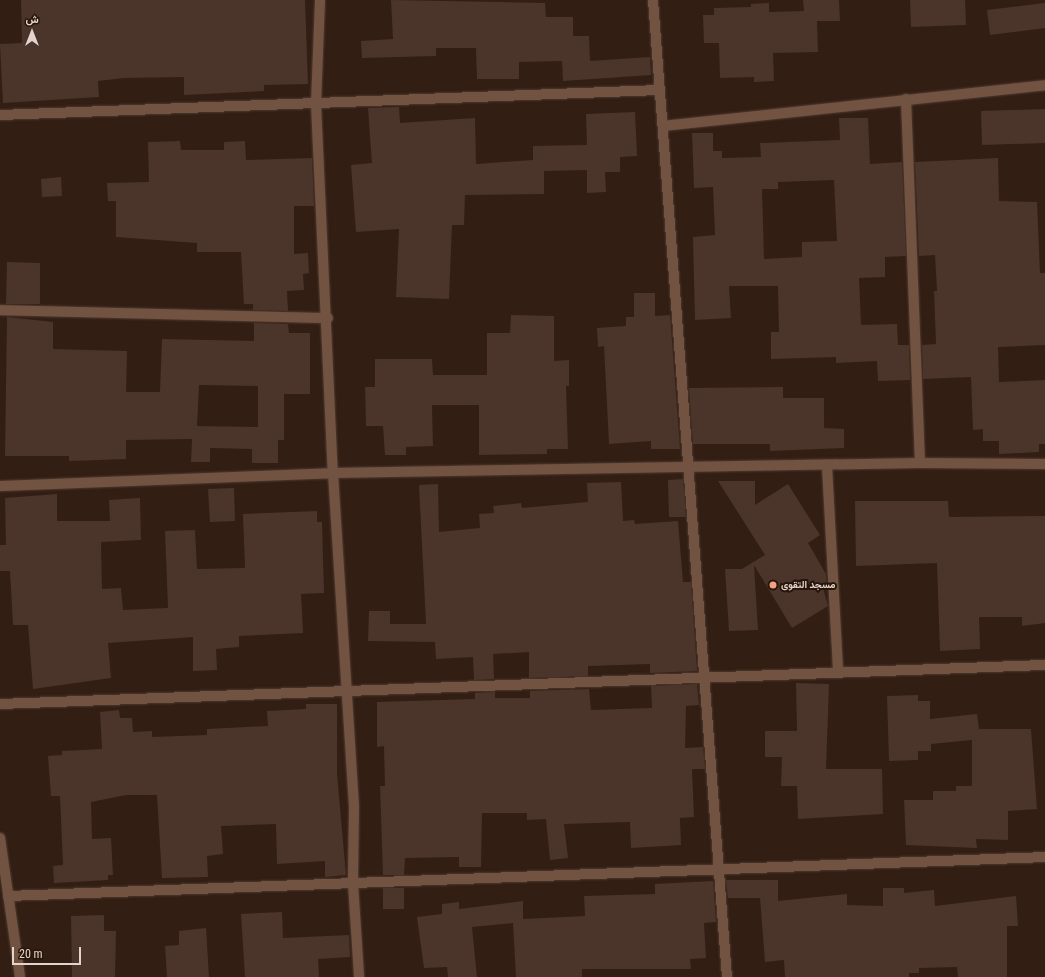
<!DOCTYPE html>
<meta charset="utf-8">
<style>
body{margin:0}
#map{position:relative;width:1045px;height:977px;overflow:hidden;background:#321e13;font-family:"Roboto Condensed",Vazirmatn,sans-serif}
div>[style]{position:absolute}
.building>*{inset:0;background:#4b352a}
.roads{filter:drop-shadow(0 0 1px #4e3b31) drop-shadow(0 0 1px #4e3b31)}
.minor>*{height:10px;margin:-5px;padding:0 5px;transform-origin:5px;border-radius:5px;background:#725342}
.dots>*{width:11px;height:11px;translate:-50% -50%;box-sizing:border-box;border:2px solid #28150a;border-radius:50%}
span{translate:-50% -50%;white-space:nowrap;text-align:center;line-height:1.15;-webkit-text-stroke:4px #28150a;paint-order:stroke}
.poi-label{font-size:10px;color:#e3d5ce;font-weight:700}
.left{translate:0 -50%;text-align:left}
.north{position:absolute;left:12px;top:12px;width:40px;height:40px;-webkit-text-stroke:3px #28150a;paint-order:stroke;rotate:0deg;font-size:11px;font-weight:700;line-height:16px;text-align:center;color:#e3d5ce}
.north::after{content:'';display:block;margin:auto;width:14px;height:18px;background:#e3d5ce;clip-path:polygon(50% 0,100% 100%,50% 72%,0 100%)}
.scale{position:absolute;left:12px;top:947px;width:69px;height:18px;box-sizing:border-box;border:2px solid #e3d5ce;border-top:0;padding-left:5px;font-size:12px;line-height:14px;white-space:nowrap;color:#e3d5ce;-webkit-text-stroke:3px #28150a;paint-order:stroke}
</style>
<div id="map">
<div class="building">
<div style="clip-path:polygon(21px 0,305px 0,308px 84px,264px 85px,264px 91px,184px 95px,184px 77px,124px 78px,98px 81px,99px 97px,3px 103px,0 44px,22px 43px)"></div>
<div style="clip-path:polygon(391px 0,545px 3px,546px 17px,573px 17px,573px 36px,589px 36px,590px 61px,650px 57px,651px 75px,563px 81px,562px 61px,519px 62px,519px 79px,477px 79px,476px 48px,436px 48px,436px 56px,362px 58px,361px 41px,393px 39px)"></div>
<div style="clip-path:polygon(803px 0,839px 0,840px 21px,817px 21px,818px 52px,773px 53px,774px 81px,754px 82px,754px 77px,720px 78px,719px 43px,704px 43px,703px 15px,714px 15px,714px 8px,751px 7px,751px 4px,769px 3px,769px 12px,804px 11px)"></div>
<div style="clip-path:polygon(910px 0,965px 0,966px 25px,911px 27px)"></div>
<div style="clip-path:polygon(1045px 3px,1045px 28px,990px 35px,987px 10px)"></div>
<div style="clip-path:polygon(399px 107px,400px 123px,475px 118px,476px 164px,533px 160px,533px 146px,587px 145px,586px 114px,635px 112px,637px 156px,620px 157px,620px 172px,605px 172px,606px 192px,587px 193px,587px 170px,544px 171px,544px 194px,465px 195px,464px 225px,452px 225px,449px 299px,396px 297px,399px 229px,356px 232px,351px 165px,372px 163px,368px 108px)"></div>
<div style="clip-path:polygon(1045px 109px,1045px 143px,982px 145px,981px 111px)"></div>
<div style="clip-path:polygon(evenodd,839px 118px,868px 118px,870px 164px,902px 162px,906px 256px,885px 257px,885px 277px,859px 278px,861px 325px,897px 324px,898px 345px,909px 345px,910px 380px,878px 381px,877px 361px,836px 363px,836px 357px,771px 359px,771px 332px,779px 332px,778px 286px,729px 286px,731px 318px,695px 320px,693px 237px,715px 235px,713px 187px,694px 188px,692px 133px,713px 133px,713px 151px,722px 151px,722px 158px,761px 157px,760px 143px,840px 140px,839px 118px,834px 180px,837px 241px,802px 242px,802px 257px,764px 259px,762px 189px,778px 189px,778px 182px,834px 180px)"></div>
<div style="clip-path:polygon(180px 141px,181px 150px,224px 150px,224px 142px,245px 141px,246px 160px,312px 158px,314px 206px,294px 206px,294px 254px,308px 253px,309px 273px,303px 274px,304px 290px,287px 291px,288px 311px,253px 310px,253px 304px,244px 304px,241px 252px,197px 252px,197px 243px,116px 237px,116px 201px,108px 201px,107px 183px,149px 182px,148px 142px)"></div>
<div style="clip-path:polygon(998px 158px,999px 201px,1037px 202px,1040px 273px,1045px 273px,1045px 345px,998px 347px,999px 382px,1045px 380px,1045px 444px,1039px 444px,1039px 452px,999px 454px,999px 441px,983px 441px,983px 429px,973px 430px,971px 377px,923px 379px,922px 345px,936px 344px,934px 291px,937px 291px,935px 255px,919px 256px,915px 162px)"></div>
<div style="clip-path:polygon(61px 177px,62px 196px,42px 197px,41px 179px)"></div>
<div style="clip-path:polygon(7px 262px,40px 263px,40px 304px,6px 304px)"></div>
<div style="clip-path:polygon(634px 293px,655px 293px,655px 316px,670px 315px,680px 449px,651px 449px,651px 441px,609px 444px,604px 346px,598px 347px,597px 328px,626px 326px,626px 317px,634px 317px)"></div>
<div style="clip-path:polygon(511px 315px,554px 316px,554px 361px,569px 360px,569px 386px,566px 386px,568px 449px,547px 449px,547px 454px,479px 455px,479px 405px,432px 405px,433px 446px,406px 447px,406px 455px,385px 455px,383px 426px,366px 426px,365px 387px,375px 387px,375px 359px,432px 359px,433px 375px,487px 375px,487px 333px,510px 333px)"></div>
<div style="clip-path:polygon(evenodd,7px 317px,53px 322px,53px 349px,127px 351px,126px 392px,160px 392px,162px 339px,254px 341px,254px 323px,288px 324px,289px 333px,310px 333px,310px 394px,284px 394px,284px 440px,278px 440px,278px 463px,252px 463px,252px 449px,210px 448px,210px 462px,191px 462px,192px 439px,126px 440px,126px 459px,69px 461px,69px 456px,5px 456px,7px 317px,199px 385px,258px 386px,258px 427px,197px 426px,199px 385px)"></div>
<div style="clip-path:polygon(783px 387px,783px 398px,824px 398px,824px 428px,844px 429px,844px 448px,770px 451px,770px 444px,693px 444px,689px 388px)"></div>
<div style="clip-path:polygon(683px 479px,686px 517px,669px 517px,668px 480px)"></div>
<div style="clip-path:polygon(718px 481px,755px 481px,755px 505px,788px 484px,820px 535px,808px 543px,826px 574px,827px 585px,823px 588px,828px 606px,792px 628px,754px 565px,758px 630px,729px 631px,725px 569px,742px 569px,765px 555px)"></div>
<div style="clip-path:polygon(621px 482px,623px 521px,634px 520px,635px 524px,678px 521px,683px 582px,691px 582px,697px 671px,650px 673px,650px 664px,588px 666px,588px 676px,529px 678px,529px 652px,493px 654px,494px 679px,474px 680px,473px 657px,436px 659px,435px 642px,368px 641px,369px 611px,390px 611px,390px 624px,426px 624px,419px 485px,438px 484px,439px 532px,480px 528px,479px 514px,494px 513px,493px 506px,521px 503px,522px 508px,588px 502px,587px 483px)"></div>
<div style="clip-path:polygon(234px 488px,235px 521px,210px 522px,208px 489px)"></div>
<div style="clip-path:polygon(57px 494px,57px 521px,110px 521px,109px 500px,140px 498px,141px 540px,101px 542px,102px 589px,121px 588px,123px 610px,168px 608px,165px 531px,195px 530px,197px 569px,245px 568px,243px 514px,317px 511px,317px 522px,322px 522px,324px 593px,301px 594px,303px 633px,239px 636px,239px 647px,216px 649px,217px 670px,193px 671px,193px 637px,108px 643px,111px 678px,33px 689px,28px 625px,13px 625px,10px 571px,0 571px,0 545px,6px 545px,5px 498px)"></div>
<div style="clip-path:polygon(855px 501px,948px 501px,949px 517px,1045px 516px,1045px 623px,1022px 626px,1022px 617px,979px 617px,980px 649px,940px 651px,937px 563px,856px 566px)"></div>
<div style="clip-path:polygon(796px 683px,829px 684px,826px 769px,882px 769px,883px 814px,798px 819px,797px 786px,781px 786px,782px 757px,765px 757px,765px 731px,797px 731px)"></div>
<div style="clip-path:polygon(697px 684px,699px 705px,686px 706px,685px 748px,703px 747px,705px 769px,692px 769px,694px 817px,680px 818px,681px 845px,631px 848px,630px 822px,564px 824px,568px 858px,550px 860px,546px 819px,527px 820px,527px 813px,482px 813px,481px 867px,459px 867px,459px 857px,405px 858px,404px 875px,383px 875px,380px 786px,385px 786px,384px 746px,377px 747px,377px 702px,475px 699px,475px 693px,495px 692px,495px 698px,530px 698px,530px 691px,589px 689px,591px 710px,652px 708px,651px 686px)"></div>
<div style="clip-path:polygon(918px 695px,918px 701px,930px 701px,930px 719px,977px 714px,979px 729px,1031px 729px,1037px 809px,1008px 811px,1008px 840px,976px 839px,977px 848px,906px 845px,904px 800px,933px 800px,933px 791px,956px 791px,956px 786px,972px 786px,972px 740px,931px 744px,931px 751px,918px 751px,918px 760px,889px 761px,887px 696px)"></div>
<div style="clip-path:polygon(306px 704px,337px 704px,337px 774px,346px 875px,325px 877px,325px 861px,277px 864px,276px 824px,221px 826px,223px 854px,207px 856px,208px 877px,162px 878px,157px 795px,126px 795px,91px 802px,92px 839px,111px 838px,113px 875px,108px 875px,108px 880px,54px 883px,53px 866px,63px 865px,60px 796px,51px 796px,48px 756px,62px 755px,62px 751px,102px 749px,100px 712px,119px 710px,120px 718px,132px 718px,133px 732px,152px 731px,152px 737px,207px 735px,207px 729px,268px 726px,267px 711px,306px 709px)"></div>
<div style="clip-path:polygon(726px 880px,778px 880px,778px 901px,847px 894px,847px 905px,883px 906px,883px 888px,904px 888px,904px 893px,934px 890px,935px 906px,1016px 896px,1018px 926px,1007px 926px,1007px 977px,958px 977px,957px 967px,919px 968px,919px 973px,909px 973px,909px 977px,785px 977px,784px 960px,765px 962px,760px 898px,728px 898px)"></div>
<div style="clip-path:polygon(713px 881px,716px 922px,704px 923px,706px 958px,690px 959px,691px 969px,582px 969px,582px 977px,516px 977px,513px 923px,472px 927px,477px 977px,448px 977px,447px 967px,424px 968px,417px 917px,442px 914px,442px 904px,459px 902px,459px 909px,523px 901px,523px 919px,585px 916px,584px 896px,655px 894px,655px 884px)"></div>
<div style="clip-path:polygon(383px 888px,404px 888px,404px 909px,383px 909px)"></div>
<div style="clip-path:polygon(282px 912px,283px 938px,349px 935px,350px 957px,318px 959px,319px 977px,245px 977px,241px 914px)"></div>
<div style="clip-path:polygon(104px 915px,104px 931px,116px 931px,115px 977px,72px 977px,71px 916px)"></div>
<div style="clip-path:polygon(206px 928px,209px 977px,167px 977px,165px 946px,179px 945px,179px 931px)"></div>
</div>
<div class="roads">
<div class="minor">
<div style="left:320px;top:0;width:104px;rotate:92.2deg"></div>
<div style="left:316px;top:104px;width:369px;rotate:87.4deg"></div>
<div style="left:333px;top:473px;width:336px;rotate:86.4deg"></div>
<div style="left:354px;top:808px;width:75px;rotate:90.8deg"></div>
<div style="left:353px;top:883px;width:94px;rotate:86.3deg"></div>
<div style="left:653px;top:0;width:980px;rotate:85.67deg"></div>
<div style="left:906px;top:99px;width:364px;rotate:87.8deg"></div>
<div style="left:0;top:115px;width:659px;rotate:-2.17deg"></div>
<div style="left:663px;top:126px;width:384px;rotate:-6.1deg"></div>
<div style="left:0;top:310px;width:328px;rotate:1.4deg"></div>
<div style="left:827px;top:466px;width:206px;rotate:86.9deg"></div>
<div style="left:0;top:486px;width:333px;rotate:-2.2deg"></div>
<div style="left:333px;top:473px;width:587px;rotate:-0.98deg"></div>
<div style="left:920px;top:463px;width:125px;rotate:0.5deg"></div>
<div style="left:0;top:704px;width:1046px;rotate:-2.14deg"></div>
<div style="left:0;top:838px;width:140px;rotate:81.8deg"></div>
<div style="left:8px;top:896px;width:1038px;rotate:-2.15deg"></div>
</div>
</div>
<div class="dots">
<div style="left:773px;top:585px;background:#f39f83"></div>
</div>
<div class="poi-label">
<span class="left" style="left:781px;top:585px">مسجد التقوى</span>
</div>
<div class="north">ش</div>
<div class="scale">20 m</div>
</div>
